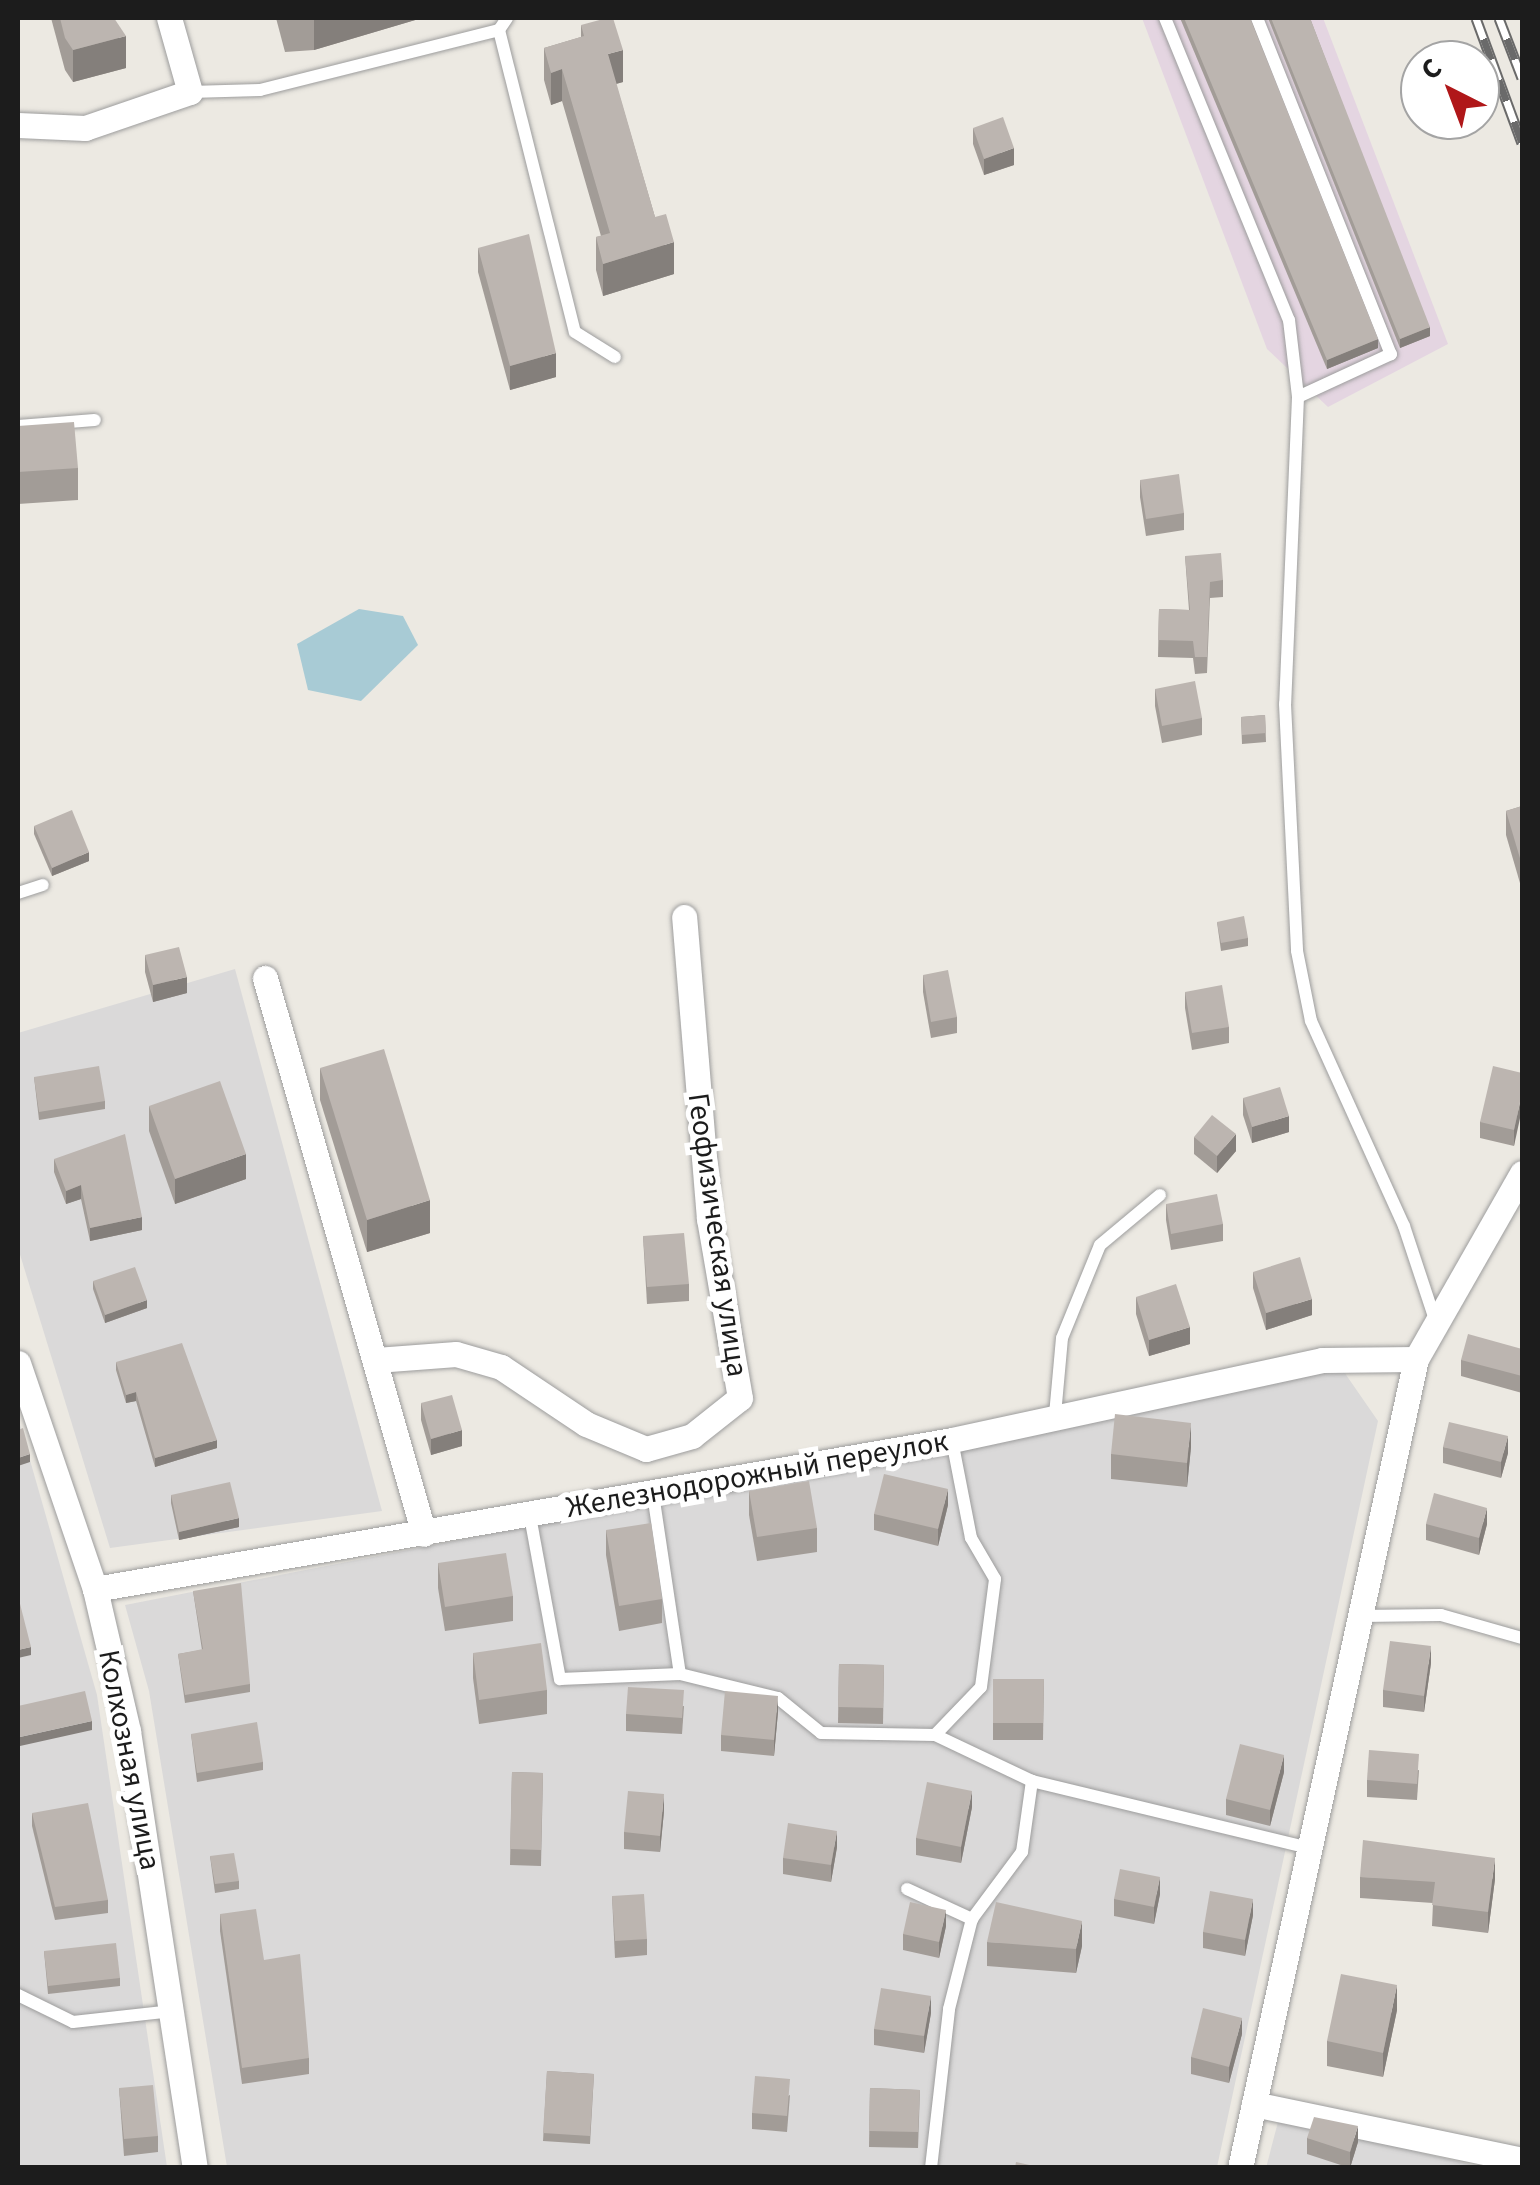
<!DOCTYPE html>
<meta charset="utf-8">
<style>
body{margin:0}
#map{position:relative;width:1540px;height:2185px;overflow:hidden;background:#ece9e2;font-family:"Source Sans 3",sans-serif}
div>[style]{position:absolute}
.residential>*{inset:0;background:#dad9d9}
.industrial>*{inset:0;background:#e4d5e1}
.water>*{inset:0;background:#a8cbd5}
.roads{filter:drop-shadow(0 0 2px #9d9d9d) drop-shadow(0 0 2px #9d9d9d)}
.service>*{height:12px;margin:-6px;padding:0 6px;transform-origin:6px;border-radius:6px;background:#fff}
.minor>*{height:25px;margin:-12.5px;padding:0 12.5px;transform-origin:12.5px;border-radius:12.5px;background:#fff}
.rail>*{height:11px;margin-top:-5.5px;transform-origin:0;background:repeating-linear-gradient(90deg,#fff 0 22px,#6a6a6a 0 44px);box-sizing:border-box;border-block:2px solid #6a6a6a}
.wall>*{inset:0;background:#a29c97}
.shaded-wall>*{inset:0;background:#847f7b}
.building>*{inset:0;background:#bcb5b0}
span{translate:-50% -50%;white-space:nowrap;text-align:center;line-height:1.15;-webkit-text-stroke:10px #fff;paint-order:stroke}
.street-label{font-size:30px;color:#1c1c1c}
.frame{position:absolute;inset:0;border:20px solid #1c1c1c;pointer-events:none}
.north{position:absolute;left:1400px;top:40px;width:100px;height:100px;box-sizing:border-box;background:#fff;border:2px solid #a4a4a4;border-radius:50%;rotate:318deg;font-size:28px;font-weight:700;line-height:40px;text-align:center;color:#1c1c1c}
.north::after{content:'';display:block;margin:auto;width:35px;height:45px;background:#b01719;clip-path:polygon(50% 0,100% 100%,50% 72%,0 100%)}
</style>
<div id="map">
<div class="residential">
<div style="clip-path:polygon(235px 969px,382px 1511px,110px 1548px,18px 1248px,18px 1033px)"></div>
<div style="clip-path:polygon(1342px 1369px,1378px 1421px,1217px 2167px,227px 2167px,149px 1691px,125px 1605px)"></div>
<div style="clip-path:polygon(18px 1418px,97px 1695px,167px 2167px,18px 2167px)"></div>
<div style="clip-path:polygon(1279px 2118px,1481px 2167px,1266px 2168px)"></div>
</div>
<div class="industrial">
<div style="clip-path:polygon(1142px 18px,1323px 18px,1448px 344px,1328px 407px,1267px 349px)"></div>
</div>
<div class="water">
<div style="clip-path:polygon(359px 609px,403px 616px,418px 645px,361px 701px,308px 690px,297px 644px)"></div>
</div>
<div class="roads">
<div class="service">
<div style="left:1165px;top:18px;width:326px;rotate:67.7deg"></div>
<div style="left:1289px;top:320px;width:78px;rotate:83.3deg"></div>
<div style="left:1298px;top:397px;width:307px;rotate:92.4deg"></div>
<div style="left:1285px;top:704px;width:247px;rotate:87.2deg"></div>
<div style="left:1297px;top:951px;width:71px;rotate:78.7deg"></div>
<div style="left:1311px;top:1021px;width:225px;rotate:65.6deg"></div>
<div style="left:1404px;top:1226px;width:99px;rotate:71.7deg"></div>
<div style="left:1257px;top:18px;width:362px;rotate:68.3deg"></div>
<div style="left:1391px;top:354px;width:102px;rotate:155.2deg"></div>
<div style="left:499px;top:30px;width:311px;rotate:75.9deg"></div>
<div style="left:575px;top:332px;width:47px;rotate:32deg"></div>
<div style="left:190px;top:92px;width:70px;rotate:-1.6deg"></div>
<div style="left:260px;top:90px;width:246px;rotate:-14.1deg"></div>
<div style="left:499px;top:30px;width:14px;rotate:-56deg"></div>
<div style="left:18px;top:426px;width:77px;rotate:-4.5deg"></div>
<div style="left:18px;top:893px;width:26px;rotate:-18deg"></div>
<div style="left:1055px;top:1415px;width:77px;rotate:-84.8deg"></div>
<div style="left:1062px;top:1338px;width:100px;rotate:-67.8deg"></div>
<div style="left:1100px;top:1245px;width:78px;rotate:-39.8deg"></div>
<div style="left:653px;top:1494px;width:182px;rotate:81.5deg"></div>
<div style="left:530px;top:1516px;width:166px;rotate:79.6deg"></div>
<div style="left:560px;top:1679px;width:120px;rotate:-2.4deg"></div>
<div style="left:680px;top:1674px;width:101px;rotate:13.8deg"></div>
<div style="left:778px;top:1698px;width:55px;rotate:39.1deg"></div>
<div style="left:821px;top:1733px;width:114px;rotate:1deg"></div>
<div style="left:935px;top:1735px;width:66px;rotate:-46.2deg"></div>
<div style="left:981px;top:1687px;width:109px;rotate:-82.6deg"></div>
<div style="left:995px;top:1579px;width:48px;rotate:-120.3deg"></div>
<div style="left:971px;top:1538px;width:100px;rotate:-101deg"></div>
<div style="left:1360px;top:1616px;width:81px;rotate:-0.7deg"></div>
<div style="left:1441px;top:1615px;width:84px;rotate:15.9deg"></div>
<div style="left:1032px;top:1781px;width:285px;rotate:13.6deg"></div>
<div style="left:907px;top:1889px;width:72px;rotate:24.8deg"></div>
<div style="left:18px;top:1995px;width:61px;rotate:26.1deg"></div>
<div style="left:73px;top:2022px;width:100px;rotate:-6.3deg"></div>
<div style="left:931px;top:2168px;width:160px;rotate:-83.5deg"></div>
<div style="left:949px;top:2009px;width:93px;rotate:-75.7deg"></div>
<div style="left:972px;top:1919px;width:84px;rotate:-53.3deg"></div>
<div style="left:1022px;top:1852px;width:72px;rotate:-82deg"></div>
<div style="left:1032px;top:1781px;width:107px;rotate:-154.6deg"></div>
</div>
<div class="minor">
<div style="left:18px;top:125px;width:67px;rotate:2.6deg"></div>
<div style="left:85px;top:128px;width:111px;rotate:-18.9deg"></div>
<div style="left:190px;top:92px;width:77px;rotate:-105.8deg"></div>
<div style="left:265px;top:978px;width:578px;rotate:74.04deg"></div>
<div style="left:376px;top:1360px;width:80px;rotate:-4.3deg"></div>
<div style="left:456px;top:1354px;width:47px;rotate:16.1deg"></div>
<div style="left:501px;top:1367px;width:102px;rotate:33.8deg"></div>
<div style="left:586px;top:1424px;width:65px;rotate:22.6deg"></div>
<div style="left:646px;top:1449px;width:48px;rotate:-15.8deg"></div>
<div style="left:692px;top:1436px;width:61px;rotate:-38.4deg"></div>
<div style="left:740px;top:1398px;width:182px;rotate:-99.8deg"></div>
<div style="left:709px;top:1219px;width:303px;rotate:-94.7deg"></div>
<div style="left:18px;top:1363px;width:239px;rotate:71.2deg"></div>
<div style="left:95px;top:1589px;width:146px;rotate:76.9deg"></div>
<div style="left:128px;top:1731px;width:442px;rotate:81.3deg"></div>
<div style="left:95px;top:1589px;width:870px;rotate:-9.86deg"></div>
<div style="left:952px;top:1440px;width:379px;rotate:-12.2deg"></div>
<div style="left:1322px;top:1360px;width:94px;rotate:-0.6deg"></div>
<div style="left:1254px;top:2104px;width:274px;rotate:11.8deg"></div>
<div style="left:1240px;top:2168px;width:828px;rotate:-77.73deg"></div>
<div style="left:1416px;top:1359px;width:214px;rotate:-60.3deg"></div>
</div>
</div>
<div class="rail">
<div style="left:1476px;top:18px;width:133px;rotate:69.8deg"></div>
<div style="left:1499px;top:18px;width:64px;rotate:69deg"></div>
</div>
<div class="wall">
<div style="clip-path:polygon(51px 18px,114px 18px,126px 68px,73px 82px,65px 70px)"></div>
<div style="clip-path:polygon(276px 18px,422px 18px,314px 50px,285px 52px)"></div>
<div style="clip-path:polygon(1180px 18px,1250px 18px,1378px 348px,1327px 369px)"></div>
<div style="clip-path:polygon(1268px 18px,1310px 18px,1430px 336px,1400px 348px)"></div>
<div style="clip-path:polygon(581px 25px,623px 82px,616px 84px,655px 217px,674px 274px,603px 296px,596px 270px,596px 237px,601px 236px,562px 101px,551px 105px,544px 80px,544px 48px,581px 37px)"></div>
<div style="clip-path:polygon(973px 128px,1014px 165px,984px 175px,973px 144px)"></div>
<div style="clip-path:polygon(478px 248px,556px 377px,510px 390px,478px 272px)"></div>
<div style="clip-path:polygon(18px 426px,78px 468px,78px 500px,18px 504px)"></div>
<div style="clip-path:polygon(1140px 480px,1184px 513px,1184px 530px,1146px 536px,1140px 497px)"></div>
<div style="clip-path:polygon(1185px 556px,1223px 580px,1223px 597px,1210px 598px,1207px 673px,1195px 674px,1193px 658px,1158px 657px,1159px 609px,1189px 610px)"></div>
<div style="clip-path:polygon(1155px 689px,1202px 718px,1202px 735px,1162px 743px,1155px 706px)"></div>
<div style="clip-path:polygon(1265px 715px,1266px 742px,1242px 744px,1241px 717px)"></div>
<div style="clip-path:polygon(1522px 806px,1522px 890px,1506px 835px,1506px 811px)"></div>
<div style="clip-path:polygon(34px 826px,89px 861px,52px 876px,34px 834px)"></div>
<div style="clip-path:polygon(1217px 922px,1248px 938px,1248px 946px,1221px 951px)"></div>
<div style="clip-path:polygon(145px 955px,187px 993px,153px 1002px,145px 972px)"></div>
<div style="clip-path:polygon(923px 975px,957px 1017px,957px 1033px,931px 1038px,923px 992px)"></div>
<div style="clip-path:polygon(1185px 992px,1229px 1027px,1229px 1043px,1192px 1050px,1185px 1008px)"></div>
<div style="clip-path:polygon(320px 1068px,430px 1233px,367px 1252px,320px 1100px)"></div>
<div style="clip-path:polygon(1522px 1073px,1514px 1146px,1480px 1138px,1480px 1122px)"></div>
<div style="clip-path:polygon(34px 1077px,105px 1101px,105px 1109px,39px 1120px)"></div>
<div style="clip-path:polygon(1243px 1098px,1289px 1132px,1252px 1143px,1243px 1115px)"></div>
<div style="clip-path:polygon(149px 1106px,246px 1179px,175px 1204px,149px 1131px)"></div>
<div style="clip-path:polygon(1194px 1137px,1236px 1151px,1217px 1173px,1194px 1154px)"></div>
<div style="clip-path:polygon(54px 1159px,142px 1230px,90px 1241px,81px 1199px,66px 1204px,54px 1172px)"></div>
<div style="clip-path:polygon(1166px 1204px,1223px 1224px,1223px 1241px,1171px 1250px,1166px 1220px)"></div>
<div style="clip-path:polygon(643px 1236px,689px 1284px,689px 1301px,647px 1304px)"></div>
<div style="clip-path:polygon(1253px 1272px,1312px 1315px,1266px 1330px,1253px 1288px)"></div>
<div style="clip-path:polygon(93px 1281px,147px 1308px,105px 1323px,93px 1289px)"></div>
<div style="clip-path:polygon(1136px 1297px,1190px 1344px,1149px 1356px,1136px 1314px)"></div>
<div style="clip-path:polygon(1522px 1349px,1522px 1393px,1461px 1376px,1461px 1360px)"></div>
<div style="clip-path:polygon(116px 1362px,217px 1448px,155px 1467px,136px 1401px,126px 1403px,116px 1370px)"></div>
<div style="clip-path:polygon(421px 1403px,462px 1446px,431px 1455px,421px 1420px)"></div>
<div style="clip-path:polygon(1191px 1447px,1187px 1487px,1111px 1479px,1111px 1454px)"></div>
<div style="clip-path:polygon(1443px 1447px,1508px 1453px,1501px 1478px,1443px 1463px)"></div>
<div style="clip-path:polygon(749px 1491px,817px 1528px,817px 1552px,757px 1561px,749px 1515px)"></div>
<div style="clip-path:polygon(171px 1495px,239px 1527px,179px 1540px,171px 1503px)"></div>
<div style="clip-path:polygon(948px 1505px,938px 1546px,874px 1530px,874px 1514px)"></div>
<div style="clip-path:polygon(1426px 1524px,1487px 1524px,1479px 1555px,1426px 1540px)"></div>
<div style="clip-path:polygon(606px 1530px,662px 1599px,662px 1623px,619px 1631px,606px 1555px)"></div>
<div style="clip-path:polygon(438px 1563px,513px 1596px,513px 1621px,445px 1631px,438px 1588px)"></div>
<div style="clip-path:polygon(193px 1591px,250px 1684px,250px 1692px,185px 1703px,178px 1654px,202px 1650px)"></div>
<div style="clip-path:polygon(473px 1653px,547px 1690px,547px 1714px,479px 1724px,473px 1678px)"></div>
<div style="clip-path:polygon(1431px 1663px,1424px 1712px,1383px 1707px,1383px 1690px)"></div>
<div style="clip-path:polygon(839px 1664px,884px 1665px,883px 1724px,838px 1723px)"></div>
<div style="clip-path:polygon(993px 1679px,1044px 1679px,1043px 1740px,993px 1740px)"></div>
<div style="clip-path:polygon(684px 1706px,682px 1734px,626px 1731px,626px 1714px)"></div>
<div style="clip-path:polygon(778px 1712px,774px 1756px,721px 1751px,721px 1735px)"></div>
<div style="clip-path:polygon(191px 1734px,263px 1762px,263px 1770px,197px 1782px)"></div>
<div style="clip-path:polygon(1419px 1770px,1417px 1800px,1367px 1797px,1367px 1780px)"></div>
<div style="clip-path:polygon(512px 1772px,543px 1773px,541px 1866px,510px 1865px)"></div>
<div style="clip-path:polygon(1284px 1772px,1270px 1826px,1226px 1815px,1226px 1799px)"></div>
<div style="clip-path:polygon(972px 1807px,961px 1863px,916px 1855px,916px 1838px)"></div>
<div style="clip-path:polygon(664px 1811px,660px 1852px,624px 1849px,624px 1832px)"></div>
<div style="clip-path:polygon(32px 1813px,108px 1900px,108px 1913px,55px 1920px,32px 1826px)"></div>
<div style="clip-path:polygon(837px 1847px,831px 1882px,783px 1874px,783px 1858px)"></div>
<div style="clip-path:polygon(210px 1856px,239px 1881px,239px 1889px,215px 1893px)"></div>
<div style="clip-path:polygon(1360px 1877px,1495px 1879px,1488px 1933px,1432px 1926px,1433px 1903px,1360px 1898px)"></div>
<div style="clip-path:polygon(1160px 1894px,1154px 1924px,1114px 1916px,1114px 1899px)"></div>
<div style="clip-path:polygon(612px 1896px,647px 1939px,647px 1955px,615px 1958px)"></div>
<div style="clip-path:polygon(220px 1914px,309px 2058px,309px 2074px,242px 2084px,220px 1931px)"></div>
<div style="clip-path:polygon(1253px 1915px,1245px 1956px,1203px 1948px,1203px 1932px)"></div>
<div style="clip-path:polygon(946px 1926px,939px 1958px,903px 1950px,903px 1934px)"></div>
<div style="clip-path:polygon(987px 1942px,1082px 1946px,1076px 1973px,987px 1966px)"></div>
<div style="clip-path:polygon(44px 1951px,120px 1978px,120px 1986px,48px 1994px)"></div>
<div style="clip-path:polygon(1397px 2010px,1383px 2077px,1327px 2066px,1327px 2041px)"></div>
<div style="clip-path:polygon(931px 2013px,924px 2053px,874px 2045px,874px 2029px)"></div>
<div style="clip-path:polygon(1242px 2034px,1229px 2083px,1191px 2074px,1191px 2057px)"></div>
<div style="clip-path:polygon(547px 2071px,594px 2074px,590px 2144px,543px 2141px)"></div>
<div style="clip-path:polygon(119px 2088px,158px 2136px,158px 2152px,124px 2156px)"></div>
<div style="clip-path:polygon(870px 2088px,920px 2090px,918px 2148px,869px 2147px)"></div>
<div style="clip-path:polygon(790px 2095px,787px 2132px,752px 2129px,752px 2113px)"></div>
<div style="clip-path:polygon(1307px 2138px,1358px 2142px,1350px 2168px,1307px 2154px)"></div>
</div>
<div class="shaded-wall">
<div style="clip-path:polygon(314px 18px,422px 18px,314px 50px)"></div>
<div style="clip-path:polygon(126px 36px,126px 68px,73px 82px,73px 50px)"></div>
<div style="clip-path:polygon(623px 50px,623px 82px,608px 86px,608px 54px)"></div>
<div style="clip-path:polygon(562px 69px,562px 101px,551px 105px,551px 73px)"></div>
<div style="clip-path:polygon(1014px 148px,1014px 165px,984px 175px,984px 159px)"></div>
<div style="clip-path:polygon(674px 242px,674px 274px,603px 296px,603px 264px)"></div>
<div style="clip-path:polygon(1430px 327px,1430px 336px,1400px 348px,1400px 339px)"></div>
<div style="clip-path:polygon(1378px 339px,1378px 348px,1327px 369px,1327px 360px)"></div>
<div style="clip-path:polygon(556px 353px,556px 377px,510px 390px,510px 366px)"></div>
<div style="clip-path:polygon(89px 852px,89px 861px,52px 876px,52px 868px)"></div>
<div style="clip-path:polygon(187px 977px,187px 993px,153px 1002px,153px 985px)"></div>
<div style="clip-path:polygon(1522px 1093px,1522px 1109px,1514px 1146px,1514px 1130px)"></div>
<div style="clip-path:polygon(1289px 1116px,1289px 1132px,1252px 1143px,1252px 1127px)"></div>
<div style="clip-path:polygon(1236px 1134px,1236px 1151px,1217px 1173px,1217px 1156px)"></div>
<div style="clip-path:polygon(246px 1154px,246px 1179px,175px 1204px,175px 1179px)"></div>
<div style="clip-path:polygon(81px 1185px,81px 1199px,66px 1204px,66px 1191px)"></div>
<div style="clip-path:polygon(430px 1200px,430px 1233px,367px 1252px,367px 1220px)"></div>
<div style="clip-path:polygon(142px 1217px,142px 1230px,90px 1241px,90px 1228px)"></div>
<div style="clip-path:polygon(1312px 1299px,1312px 1315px,1266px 1330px,1266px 1313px)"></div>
<div style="clip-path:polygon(147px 1300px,147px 1308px,105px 1323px,105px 1315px)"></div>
<div style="clip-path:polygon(1190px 1327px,1190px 1344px,1149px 1356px,1149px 1340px)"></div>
<div style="clip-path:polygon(136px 1392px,136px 1401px,126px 1403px,126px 1395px)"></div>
<div style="clip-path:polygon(1191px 1423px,1191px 1447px,1187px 1487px,1187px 1463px)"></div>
<div style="clip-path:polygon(462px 1430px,462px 1446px,431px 1455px,431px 1439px)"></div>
<div style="clip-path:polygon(1508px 1436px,1508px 1453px,1501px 1478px,1501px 1462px)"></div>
<div style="clip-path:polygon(217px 1440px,217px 1448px,155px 1467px,155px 1458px)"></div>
<div style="clip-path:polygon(30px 1454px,30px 1462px,18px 1466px,18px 1458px)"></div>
<div style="clip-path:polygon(948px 1489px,948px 1505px,938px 1546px,938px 1529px)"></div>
<div style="clip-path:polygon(1487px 1508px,1487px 1524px,1479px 1555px,1479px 1538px)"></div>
<div style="clip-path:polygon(239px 1518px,239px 1527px,179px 1540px,179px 1532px)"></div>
<div style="clip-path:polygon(1431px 1646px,1431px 1663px,1424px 1712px,1424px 1696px)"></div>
<div style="clip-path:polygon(31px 1647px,31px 1655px,18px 1658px,18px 1650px)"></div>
<div style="clip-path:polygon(778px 1696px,778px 1712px,774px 1756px,774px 1740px)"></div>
<div style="clip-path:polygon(92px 1721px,92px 1730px,20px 1746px,20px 1737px)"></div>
<div style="clip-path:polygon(1284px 1755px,1284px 1772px,1270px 1826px,1270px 1810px)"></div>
<div style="clip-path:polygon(972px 1791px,972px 1807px,961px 1863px,961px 1847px)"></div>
<div style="clip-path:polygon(664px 1794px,664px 1811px,660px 1852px,660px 1836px)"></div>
<div style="clip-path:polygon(837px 1831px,837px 1847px,831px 1882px,831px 1865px)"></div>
<div style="clip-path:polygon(1495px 1858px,1495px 1879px,1488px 1933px,1488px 1912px)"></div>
<div style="clip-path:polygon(1160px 1877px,1160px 1894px,1154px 1924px,1154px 1907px)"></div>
<div style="clip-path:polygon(1253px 1899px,1253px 1915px,1245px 1956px,1245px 1940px)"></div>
<div style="clip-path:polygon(946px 1910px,946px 1926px,939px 1958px,939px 1942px)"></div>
<div style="clip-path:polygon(1082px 1921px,1082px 1946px,1076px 1973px,1076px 1949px)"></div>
<div style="clip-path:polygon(1397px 1985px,1397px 2010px,1383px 2077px,1383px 2053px)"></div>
<div style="clip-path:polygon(931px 1996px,931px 2013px,924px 2053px,924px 2036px)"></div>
<div style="clip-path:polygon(1242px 2018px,1242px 2034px,1229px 2083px,1229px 2067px)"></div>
<div style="clip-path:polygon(1358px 2126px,1358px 2142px,1350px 2168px,1350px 2152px)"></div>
</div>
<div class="building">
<div style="clip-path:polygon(60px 18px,114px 18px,126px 36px,73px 50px,65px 38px)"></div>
<div style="clip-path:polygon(284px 18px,316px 18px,285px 20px)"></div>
<div style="clip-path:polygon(607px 18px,613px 18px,623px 50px,608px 54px,655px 217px,666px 214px,674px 242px,603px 264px,596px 237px,610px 233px,562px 69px,551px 73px,544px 48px,584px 36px,581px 25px)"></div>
<div style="clip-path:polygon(1184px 18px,1250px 18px,1378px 339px,1327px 360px)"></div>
<div style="clip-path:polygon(1271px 18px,1310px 18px,1430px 327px,1400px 339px)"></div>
<div style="clip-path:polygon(1003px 117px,1014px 148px,984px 159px,973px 128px)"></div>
<div style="clip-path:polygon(529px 234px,556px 353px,510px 366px,478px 248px)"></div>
<div style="clip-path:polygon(74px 422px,78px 468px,18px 472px,18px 426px)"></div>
<div style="clip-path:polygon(1179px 474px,1184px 513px,1146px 519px,1140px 480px)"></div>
<div style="clip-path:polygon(1221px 553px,1223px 580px,1210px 582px,1207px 657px,1195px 657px,1193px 641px,1158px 640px,1159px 609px,1190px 610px,1185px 556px)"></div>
<div style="clip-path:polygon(1195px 681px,1202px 718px,1162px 726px,1155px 689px)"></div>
<div style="clip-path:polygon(1265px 715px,1266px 733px,1242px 735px,1241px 717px)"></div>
<div style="clip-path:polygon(1522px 806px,1522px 865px,1506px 811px)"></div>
<div style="clip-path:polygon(72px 810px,89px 852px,52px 868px,34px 826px)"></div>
<div style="clip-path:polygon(1244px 916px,1248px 938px,1221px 943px,1217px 922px)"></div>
<div style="clip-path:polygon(179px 947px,187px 977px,153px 985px,145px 955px)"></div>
<div style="clip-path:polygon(948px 970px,957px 1017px,931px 1022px,923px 975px)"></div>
<div style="clip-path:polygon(1222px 985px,1229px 1027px,1192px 1033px,1185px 992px)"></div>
<div style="clip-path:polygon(384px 1049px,430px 1200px,367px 1220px,320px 1068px)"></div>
<div style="clip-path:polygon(99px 1066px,105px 1101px,39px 1112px,34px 1077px)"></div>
<div style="clip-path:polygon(1493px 1066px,1522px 1073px,1522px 1093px,1514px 1130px,1480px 1122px)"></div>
<div style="clip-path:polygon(220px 1081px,246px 1154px,175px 1179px,149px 1106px)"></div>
<div style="clip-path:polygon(1280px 1087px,1289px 1116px,1252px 1127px,1243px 1098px)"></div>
<div style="clip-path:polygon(1212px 1115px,1236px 1134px,1217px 1156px,1194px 1137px)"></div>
<div style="clip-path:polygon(125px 1134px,142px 1217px,90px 1228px,81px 1185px,66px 1191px,54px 1159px)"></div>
<div style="clip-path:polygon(1217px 1194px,1223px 1224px,1171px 1234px,1166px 1204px)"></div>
<div style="clip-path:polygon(684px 1233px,689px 1284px,647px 1287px,643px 1236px)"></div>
<div style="clip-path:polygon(1300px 1257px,1312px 1299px,1266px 1313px,1253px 1272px)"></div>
<div style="clip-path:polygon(135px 1267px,147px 1300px,105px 1315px,93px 1281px)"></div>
<div style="clip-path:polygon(1176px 1284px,1190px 1327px,1149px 1340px,1136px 1297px)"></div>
<div style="clip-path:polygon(1468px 1334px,1522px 1349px,1522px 1376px,1461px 1360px)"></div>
<div style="clip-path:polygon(182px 1343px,217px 1440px,155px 1458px,136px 1392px,126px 1395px,116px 1362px)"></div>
<div style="clip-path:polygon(452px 1395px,462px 1430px,431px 1439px,421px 1403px)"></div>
<div style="clip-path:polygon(1115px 1414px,1191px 1423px,1187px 1463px,1111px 1454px)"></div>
<div style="clip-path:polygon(1449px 1422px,1508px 1436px,1501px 1462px,1443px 1447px)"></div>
<div style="clip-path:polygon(23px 1428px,30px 1454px,18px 1458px,18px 1430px)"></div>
<div style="clip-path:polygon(884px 1474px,948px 1489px,938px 1529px,874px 1514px)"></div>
<div style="clip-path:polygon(809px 1481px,817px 1528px,757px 1537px,749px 1491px)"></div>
<div style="clip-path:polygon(230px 1482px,239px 1518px,179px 1532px,171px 1495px)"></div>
<div style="clip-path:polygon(1434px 1493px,1487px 1508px,1479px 1538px,1426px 1524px)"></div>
<div style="clip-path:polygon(651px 1523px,662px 1599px,619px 1606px,606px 1530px)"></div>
<div style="clip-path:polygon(506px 1553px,513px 1596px,445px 1607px,438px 1563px)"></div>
<div style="clip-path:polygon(241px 1583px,250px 1684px,185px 1695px,178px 1654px,203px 1649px,193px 1591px)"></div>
<div style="clip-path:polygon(18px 1596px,31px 1647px,18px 1650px)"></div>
<div style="clip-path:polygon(1390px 1641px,1431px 1646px,1424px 1696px,1383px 1690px)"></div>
<div style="clip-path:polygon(541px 1643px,547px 1690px,479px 1700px,473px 1653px)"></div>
<div style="clip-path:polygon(839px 1664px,884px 1665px,883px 1708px,838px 1707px)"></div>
<div style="clip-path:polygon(993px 1679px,1044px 1679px,1043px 1723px,993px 1723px)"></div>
<div style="clip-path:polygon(628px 1687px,684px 1690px,682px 1718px,626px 1714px)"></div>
<div style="clip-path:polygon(85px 1691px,92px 1721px,20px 1737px,18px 1725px,18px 1706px)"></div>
<div style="clip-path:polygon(725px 1691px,778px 1696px,774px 1740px,721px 1735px)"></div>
<div style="clip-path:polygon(257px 1722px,263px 1762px,197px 1773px,191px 1734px)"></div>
<div style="clip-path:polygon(1240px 1744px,1284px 1755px,1270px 1810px,1226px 1799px)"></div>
<div style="clip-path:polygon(1369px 1750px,1419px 1754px,1417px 1784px,1367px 1780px)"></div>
<div style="clip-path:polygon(512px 1772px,543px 1773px,541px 1850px,510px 1849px)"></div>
<div style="clip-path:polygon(927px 1782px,972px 1791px,961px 1847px,916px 1838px)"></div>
<div style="clip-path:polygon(628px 1791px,664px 1794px,660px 1836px,624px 1832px)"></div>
<div style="clip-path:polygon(88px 1803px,108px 1900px,55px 1907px,32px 1813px)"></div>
<div style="clip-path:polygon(788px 1823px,837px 1831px,831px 1865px,783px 1858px)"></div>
<div style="clip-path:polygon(1363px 1840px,1495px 1858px,1488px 1912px,1432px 1905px,1435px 1882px,1360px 1877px)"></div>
<div style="clip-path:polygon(234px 1853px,239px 1881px,215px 1884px,210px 1856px)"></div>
<div style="clip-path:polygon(1120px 1869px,1160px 1877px,1154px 1907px,1114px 1899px)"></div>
<div style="clip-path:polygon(1210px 1891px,1253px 1899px,1245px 1940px,1203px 1932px)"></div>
<div style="clip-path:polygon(644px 1894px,647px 1939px,615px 1941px,612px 1896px)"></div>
<div style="clip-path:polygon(910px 1902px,946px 1910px,939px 1942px,903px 1934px)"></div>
<div style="clip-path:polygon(996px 1902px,1082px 1921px,1076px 1949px,987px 1942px)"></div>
<div style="clip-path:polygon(256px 1909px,264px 1960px,300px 1954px,309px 2058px,242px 2068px,220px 1914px)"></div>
<div style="clip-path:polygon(116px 1943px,120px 1978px,48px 1986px,44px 1951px)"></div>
<div style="clip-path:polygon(1341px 1974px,1397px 1985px,1383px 2053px,1327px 2041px)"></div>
<div style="clip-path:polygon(881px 1988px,931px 1996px,924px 2036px,874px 2029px)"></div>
<div style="clip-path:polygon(1203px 2008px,1242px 2018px,1229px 2067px,1191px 2057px)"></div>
<div style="clip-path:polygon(547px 2071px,594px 2074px,590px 2136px,543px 2133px)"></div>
<div style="clip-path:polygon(755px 2076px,790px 2079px,787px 2116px,752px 2113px)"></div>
<div style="clip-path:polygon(153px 2085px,158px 2136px,124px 2139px,119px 2088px)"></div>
<div style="clip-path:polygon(870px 2088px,920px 2090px,918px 2132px,869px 2131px)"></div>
<div style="clip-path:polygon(1314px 2117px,1358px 2126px,1350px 2152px,1307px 2138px)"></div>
<div style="clip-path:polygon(1016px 2162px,1043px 2168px,1015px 2168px)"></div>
</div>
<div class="street-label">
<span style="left:717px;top:1235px;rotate:82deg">Геофизическая улица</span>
<span style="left:757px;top:1475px;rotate:-10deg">Железнодорожный переулок</span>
<span style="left:129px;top:1760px;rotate:79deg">Колхозная улица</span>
</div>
<div class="frame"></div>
<div class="north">С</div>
</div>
